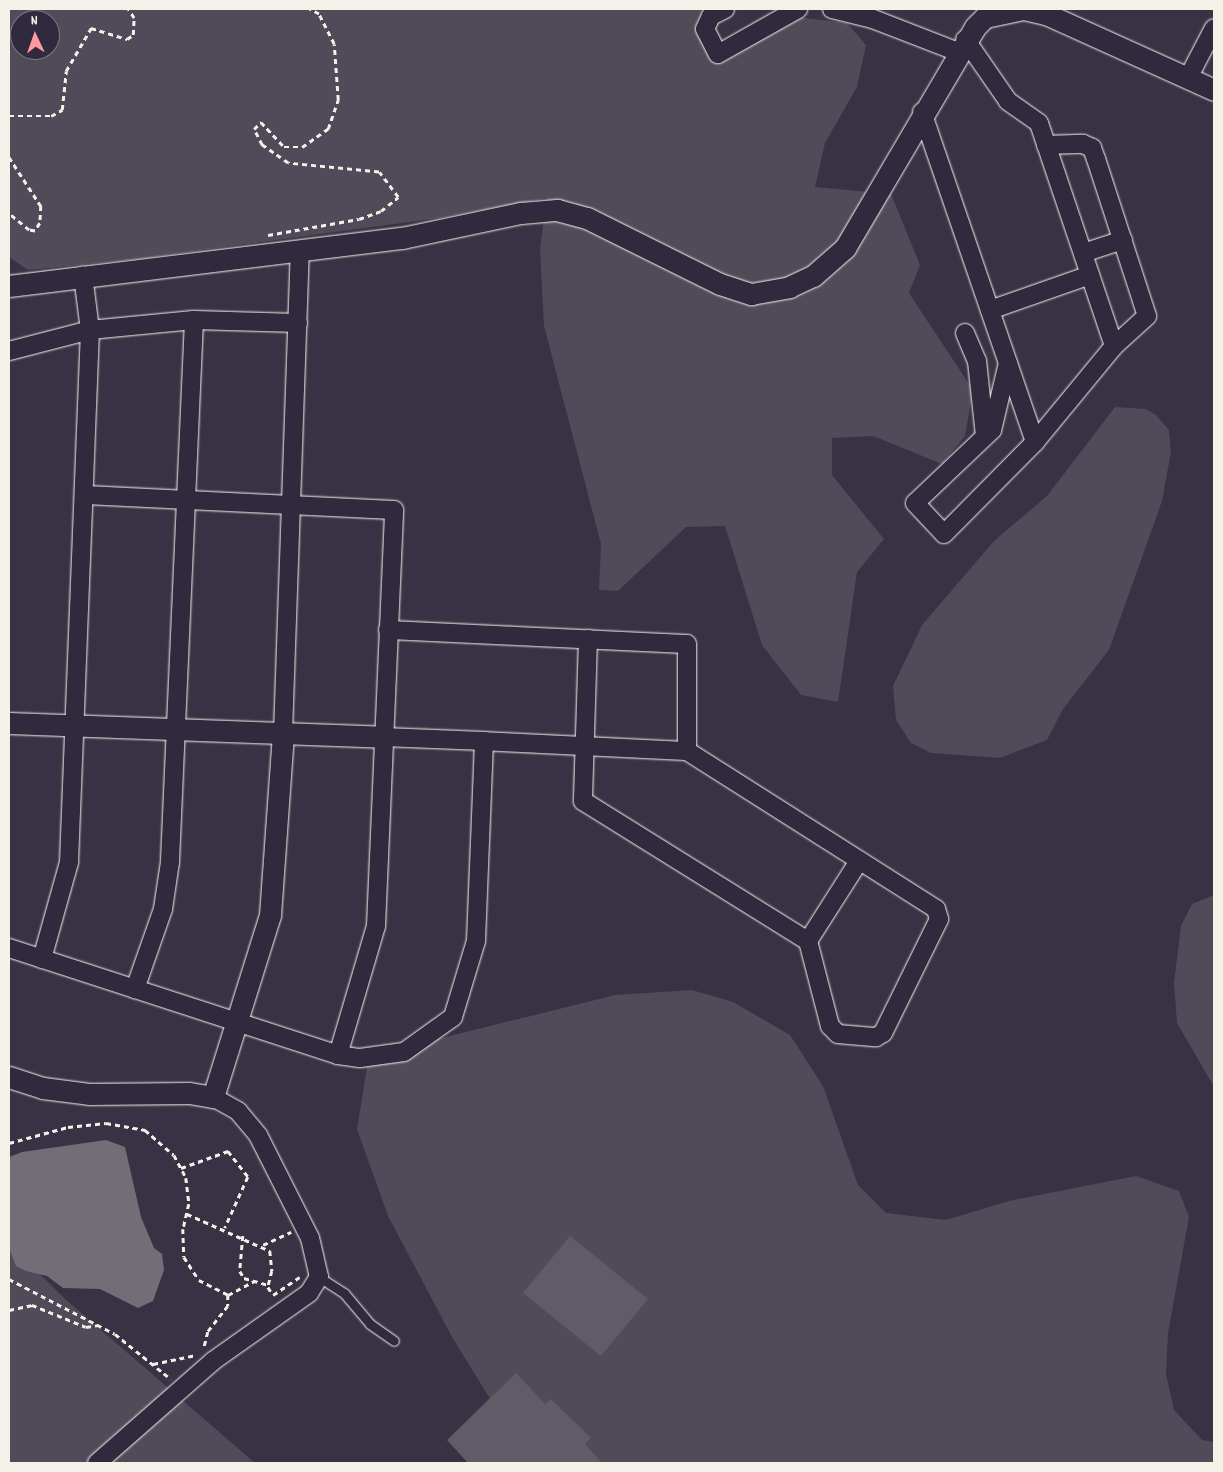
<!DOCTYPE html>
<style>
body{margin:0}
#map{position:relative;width:1223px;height:1472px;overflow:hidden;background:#373244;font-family:Dekko,sans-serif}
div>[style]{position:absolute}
.green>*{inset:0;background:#504b59}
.water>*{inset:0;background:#726e77}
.building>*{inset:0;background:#5f5c67}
.path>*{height:2.5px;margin-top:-1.25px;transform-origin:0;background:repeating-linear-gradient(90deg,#f4f1e8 0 5px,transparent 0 9px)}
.roads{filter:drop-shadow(0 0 1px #f4f1e8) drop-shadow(0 0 1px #f4f1e8)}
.service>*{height:9px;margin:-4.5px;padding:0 4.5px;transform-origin:4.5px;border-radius:4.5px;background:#2f2a3d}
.minor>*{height:18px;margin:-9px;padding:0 9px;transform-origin:9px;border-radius:9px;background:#2f2a3d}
.tertiary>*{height:21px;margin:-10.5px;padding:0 10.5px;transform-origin:10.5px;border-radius:10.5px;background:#2f2a3d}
span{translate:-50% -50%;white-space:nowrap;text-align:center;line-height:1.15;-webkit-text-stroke:4px #2f2a3d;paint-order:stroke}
.frame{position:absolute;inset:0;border:10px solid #f4f1e8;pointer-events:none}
.north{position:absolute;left:10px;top:10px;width:50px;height:50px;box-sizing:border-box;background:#2f2a3d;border:1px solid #7e7a81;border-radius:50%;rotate:357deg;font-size:14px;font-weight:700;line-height:20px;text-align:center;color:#f4f1e8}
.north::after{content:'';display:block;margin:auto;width:18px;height:22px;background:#ff9aa2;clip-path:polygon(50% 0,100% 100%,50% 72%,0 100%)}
</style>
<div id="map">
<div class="green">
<div style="clip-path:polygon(evenodd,9px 9px,703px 9px,696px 25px,714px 62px,796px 17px,847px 23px,866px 45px,857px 87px,825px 143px,815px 187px,891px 194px,920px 265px,909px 293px,973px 390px,965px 436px,942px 464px,873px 436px,832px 438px,832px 475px,884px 539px,857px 572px,838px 702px,801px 695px,762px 645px,725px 526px,686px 527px,618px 591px,599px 590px,601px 544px,544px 326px,540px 248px,547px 198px,439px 218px,137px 259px,28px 270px,9px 257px,9px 9px,20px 20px,50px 20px,50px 50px,20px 50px,20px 20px)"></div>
<div style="clip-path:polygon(1115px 407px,1146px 409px,1156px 415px,1169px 430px,1171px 452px,1162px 501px,1109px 650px,1063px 709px,1047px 740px,1000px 758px,931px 753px,911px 743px,896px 720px,893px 686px,922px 625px,994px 541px,1047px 496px)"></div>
<div style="clip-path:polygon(1214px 895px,1214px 1087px,1177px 1023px,1174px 983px,1181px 926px,1192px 904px)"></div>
<div style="clip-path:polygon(692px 990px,733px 1002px,790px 1035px,823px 1086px,858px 1185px,886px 1213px,946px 1220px,1009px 1201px,1136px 1176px,1179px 1191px,1189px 1217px,1168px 1333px,1166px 1374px,1174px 1410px,1202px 1440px,1214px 1442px,1214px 1463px,520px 1463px,511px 1433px,452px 1337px,388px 1216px,357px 1129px,367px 1067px,406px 1047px,615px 995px)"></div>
<div style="clip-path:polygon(9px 1243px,64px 1298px,255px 1463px,9px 1463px)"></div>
</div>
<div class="water">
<div style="clip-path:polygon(106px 1140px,125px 1147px,141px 1217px,154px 1248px,162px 1254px,164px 1270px,153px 1301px,138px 1308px,100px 1289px,63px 1288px,47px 1276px,26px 1271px,16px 1266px,9px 1248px,9px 1157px,22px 1152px)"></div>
</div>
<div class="building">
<div style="clip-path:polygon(570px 1236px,648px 1299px,601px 1356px,523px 1293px)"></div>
<div style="clip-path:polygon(516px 1373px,545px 1404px,551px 1399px,591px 1438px,585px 1444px,602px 1463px,468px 1463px,447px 1440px)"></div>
</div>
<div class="path">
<div style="left:9px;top:116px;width:42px"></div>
<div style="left:51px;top:116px;width:13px;rotate:-29deg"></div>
<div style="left:62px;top:110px;width:39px;rotate:-84deg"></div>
<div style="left:66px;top:71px;width:50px;rotate:-59.8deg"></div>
<div style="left:91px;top:28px;width:38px;rotate:17deg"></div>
<div style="left:127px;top:39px;width:7px;rotate:-34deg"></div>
<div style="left:133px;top:35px;width:17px;rotate:-87deg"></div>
<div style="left:134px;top:18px;width:11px;rotate:-124deg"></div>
<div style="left:9px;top:157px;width:59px;rotate:56.9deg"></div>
<div style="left:41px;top:206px;width:17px;rotate:93deg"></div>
<div style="left:40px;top:223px;width:9px;rotate:122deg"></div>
<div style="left:35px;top:231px;width:6px;rotate:-171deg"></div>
<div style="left:29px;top:230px;width:26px;rotate:-141deg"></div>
<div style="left:268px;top:235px;width:92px;rotate:-10deg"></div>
<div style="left:359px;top:219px;width:23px;rotate:-20deg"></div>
<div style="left:381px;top:211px;width:22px;rotate:-39deg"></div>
<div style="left:398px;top:197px;width:31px;rotate:-127deg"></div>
<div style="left:379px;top:172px;width:91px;rotate:-174.4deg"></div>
<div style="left:288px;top:163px;width:32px;rotate:-145deg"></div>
<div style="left:262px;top:145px;width:18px;rotate:-117deg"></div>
<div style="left:254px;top:129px;width:10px;rotate:-45deg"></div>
<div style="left:261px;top:122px;width:34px;rotate:47deg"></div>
<div style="left:284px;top:147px;width:18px"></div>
<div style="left:302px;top:147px;width:32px;rotate:-35deg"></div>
<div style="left:328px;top:129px;width:31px;rotate:-71deg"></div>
<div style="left:338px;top:100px;width:56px;rotate:-94.1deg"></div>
<div style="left:334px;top:44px;width:34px;rotate:-117deg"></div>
<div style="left:319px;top:14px;width:11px;rotate:-153deg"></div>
<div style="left:9px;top:1143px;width:61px;rotate:-15.2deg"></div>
<div style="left:68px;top:1127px;width:38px;rotate:-6deg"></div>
<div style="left:106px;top:1123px;width:40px;rotate:10deg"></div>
<div style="left:145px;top:1130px;width:38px;rotate:41deg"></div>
<div style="left:174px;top:1155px;width:26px;rotate:62deg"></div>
<div style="left:186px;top:1178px;width:26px;rotate:83deg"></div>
<div style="left:189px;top:1204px;width:26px;rotate:103deg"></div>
<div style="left:183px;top:1229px;width:28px;rotate:88deg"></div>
<div style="left:184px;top:1257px;width:27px;rotate:57deg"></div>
<div style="left:199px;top:1280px;width:33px;rotate:27deg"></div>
<div style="left:228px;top:1295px;width:11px;rotate:90deg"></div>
<div style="left:228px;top:1306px;width:33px;rotate:128deg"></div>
<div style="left:208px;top:1332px;width:16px;rotate:104deg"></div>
<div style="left:181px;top:1168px;width:50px;rotate:-19.9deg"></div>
<div style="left:228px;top:1151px;width:33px;rotate:52deg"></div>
<div style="left:248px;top:1177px;width:56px;rotate:114.3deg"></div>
<div style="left:187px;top:1214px;width:91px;rotate:24deg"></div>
<div style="left:270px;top:1251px;width:20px;rotate:84deg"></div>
<div style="left:272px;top:1271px;width:16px;rotate:104deg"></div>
<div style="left:268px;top:1287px;width:9px;rotate:58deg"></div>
<div style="left:273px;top:1295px;width:32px;rotate:-34deg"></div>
<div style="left:243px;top:1236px;width:35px;rotate:95deg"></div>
<div style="left:240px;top:1271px;width:8px;rotate:60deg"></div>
<div style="left:244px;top:1278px;width:25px;rotate:16deg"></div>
<div style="left:263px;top:1245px;width:31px;rotate:-25deg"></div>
<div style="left:9px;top:1279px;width:119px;rotate:27.4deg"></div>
<div style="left:115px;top:1334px;width:72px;rotate:38.8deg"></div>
<div style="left:228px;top:1295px;width:30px;rotate:-28deg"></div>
<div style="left:9px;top:1310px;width:24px;rotate:-12deg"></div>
<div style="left:32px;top:1305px;width:58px;rotate:22.2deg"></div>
<div style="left:86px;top:1327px;width:12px;rotate:-9deg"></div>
<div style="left:153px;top:1364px;width:44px;rotate:-11.8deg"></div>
</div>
<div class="roads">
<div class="service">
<div style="left:319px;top:1277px;width:30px;rotate:33deg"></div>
<div style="left:344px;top:1293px;width:40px;rotate:50deg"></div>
<div style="left:370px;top:1324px;width:29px;rotate:35deg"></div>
</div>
<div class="minor">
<div style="left:725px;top:9px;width:16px;rotate:153deg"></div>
<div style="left:711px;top:16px;width:14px;rotate:115deg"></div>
<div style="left:705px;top:29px;width:28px;rotate:63deg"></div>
<div style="left:718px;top:54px;width:92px;rotate:-29.4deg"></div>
<div style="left:832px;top:9px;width:42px;rotate:13.7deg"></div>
<div style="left:873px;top:19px;width:91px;rotate:21.2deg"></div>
<div style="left:1188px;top:78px;width:56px;rotate:-62.5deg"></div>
<div style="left:922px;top:112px;width:349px;rotate:71.1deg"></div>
<div style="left:1035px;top:442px;width:124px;rotate:-50.5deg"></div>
<div style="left:1114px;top:346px;width:235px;rotate:-108.6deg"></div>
<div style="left:1039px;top:123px;width:38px;rotate:-145deg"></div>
<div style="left:1008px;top:101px;width:75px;rotate:-124.7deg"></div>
<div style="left:1046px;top:145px;width:37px;rotate:-2deg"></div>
<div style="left:1083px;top:144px;width:10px;rotate:24deg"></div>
<div style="left:1092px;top:148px;width:12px;rotate:70deg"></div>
<div style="left:1096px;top:159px;width:165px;rotate:72deg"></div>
<div style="left:1147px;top:316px;width:45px;rotate:137.7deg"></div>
<div style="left:1083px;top:253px;width:42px;rotate:-18deg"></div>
<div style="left:990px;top:310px;width:106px;rotate:-19.3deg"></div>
<div style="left:194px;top:320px;width:104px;rotate:1.7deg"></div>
<div style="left:965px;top:333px;width:30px;rotate:67deg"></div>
<div style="left:977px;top:361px;width:75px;rotate:83.9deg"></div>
<div style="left:9px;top:351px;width:84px;rotate:-14.5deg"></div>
<div style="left:90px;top:330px;width:104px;rotate:-5.5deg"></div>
<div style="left:194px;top:320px;width:543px;rotate:92.54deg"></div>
<div style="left:170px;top:862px;width:48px;rotate:98.5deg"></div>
<div style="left:163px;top:909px;width:85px;rotate:109.3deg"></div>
<div style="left:1008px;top:363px;width:69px;rotate:103.4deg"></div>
<div style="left:992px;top:430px;width:106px;rotate:136.5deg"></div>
<div style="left:915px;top:503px;width:42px;rotate:46.9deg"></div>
<div style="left:944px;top:534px;width:129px;rotate:-45.3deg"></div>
<div style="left:388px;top:630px;width:299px;rotate:2.7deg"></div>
<div style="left:687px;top:644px;width:107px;rotate:90deg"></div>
<div style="left:687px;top:751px;width:203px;rotate:-177.2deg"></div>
<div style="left:588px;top:639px;width:162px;rotate:91.8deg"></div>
<div style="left:583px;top:801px;width:265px;rotate:31.9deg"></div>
<div style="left:808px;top:941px;width:88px;rotate:75.5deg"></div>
<div style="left:830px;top:1026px;width:11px;rotate:45deg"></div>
<div style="left:838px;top:1034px;width:38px;rotate:5deg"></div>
<div style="left:876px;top:1037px;width:8px;rotate:-30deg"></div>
<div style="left:883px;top:1033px;width:127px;rotate:-63.8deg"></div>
<div style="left:939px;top:919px;width:10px;rotate:-107deg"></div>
<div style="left:936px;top:909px;width:295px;rotate:-147.6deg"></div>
<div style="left:283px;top:733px;width:483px;rotate:-88deg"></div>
<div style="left:808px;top:941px;width:95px;rotate:-57.5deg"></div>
<div style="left:9px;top:948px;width:346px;rotate:18deg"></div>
<div style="left:338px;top:1055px;width:134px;rotate:-73.6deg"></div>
<div style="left:376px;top:926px;width:416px;rotate:-87.5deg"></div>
<div style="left:394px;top:510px;width:310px;rotate:-177.2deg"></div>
<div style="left:42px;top:959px;width:101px;rotate:-74.4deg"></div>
<div style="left:69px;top:862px;width:532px;rotate:-87.74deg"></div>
<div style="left:90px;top:330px;width:55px;rotate:-97.3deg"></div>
<div style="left:338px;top:1055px;width:22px;rotate:8deg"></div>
<div style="left:360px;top:1058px;width:44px;rotate:-7.8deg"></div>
<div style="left:404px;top:1052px;width:60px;rotate:-35.5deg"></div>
<div style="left:453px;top:1017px;width:79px;rotate:-73.2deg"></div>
<div style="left:476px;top:941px;width:200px;rotate:-87.7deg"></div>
<div style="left:484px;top:741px;width:101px;rotate:-177.7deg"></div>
<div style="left:97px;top:1463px;width:154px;rotate:-41.3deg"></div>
<div style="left:213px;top:1361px;width:118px;rotate:-35.3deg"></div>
<div style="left:309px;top:1293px;width:19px;rotate:-58deg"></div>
<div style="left:319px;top:1277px;width:40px;rotate:-103deg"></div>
<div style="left:310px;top:1238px;width:115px;rotate:-116.8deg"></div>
<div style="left:258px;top:1135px;width:31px;rotate:-130deg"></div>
<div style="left:238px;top:1111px;width:29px;rotate:-151deg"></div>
</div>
<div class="tertiary">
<div style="left:1024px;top:9px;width:23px;rotate:13deg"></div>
<div style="left:1046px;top:14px;width:184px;rotate:24.3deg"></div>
<div style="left:9px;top:286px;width:396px;rotate:-7deg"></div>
<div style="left:402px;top:238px;width:122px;rotate:-11.9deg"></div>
<div style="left:521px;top:213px;width:36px;rotate:-5deg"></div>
<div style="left:557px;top:210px;width:31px;rotate:15deg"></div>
<div style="left:587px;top:218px;width:148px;rotate:26.4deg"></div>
<div style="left:720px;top:284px;width:33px;rotate:18deg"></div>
<div style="left:751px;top:294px;width:39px;rotate:-10deg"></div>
<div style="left:789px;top:287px;width:26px;rotate:-25deg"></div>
<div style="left:813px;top:276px;width:43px;rotate:-41.2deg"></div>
<div style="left:845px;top:248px;width:256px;rotate:-59.5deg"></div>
<div style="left:975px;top:27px;width:14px;rotate:-45deg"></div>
<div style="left:985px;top:17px;width:39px;rotate:-12deg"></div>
<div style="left:9px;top:723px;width:374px;rotate:2.1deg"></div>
<div style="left:9px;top:1077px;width:36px;rotate:18deg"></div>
<div style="left:43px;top:1088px;width:46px;rotate:7.4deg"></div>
<div style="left:89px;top:1094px;width:100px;rotate:-0.6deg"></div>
<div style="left:189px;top:1093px;width:24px;rotate:9deg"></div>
<div style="left:213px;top:1097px;width:191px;rotate:-72.6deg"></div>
<div style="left:270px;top:915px;width:182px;rotate:-85.9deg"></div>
</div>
</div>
<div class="frame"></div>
<div class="north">N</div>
</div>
